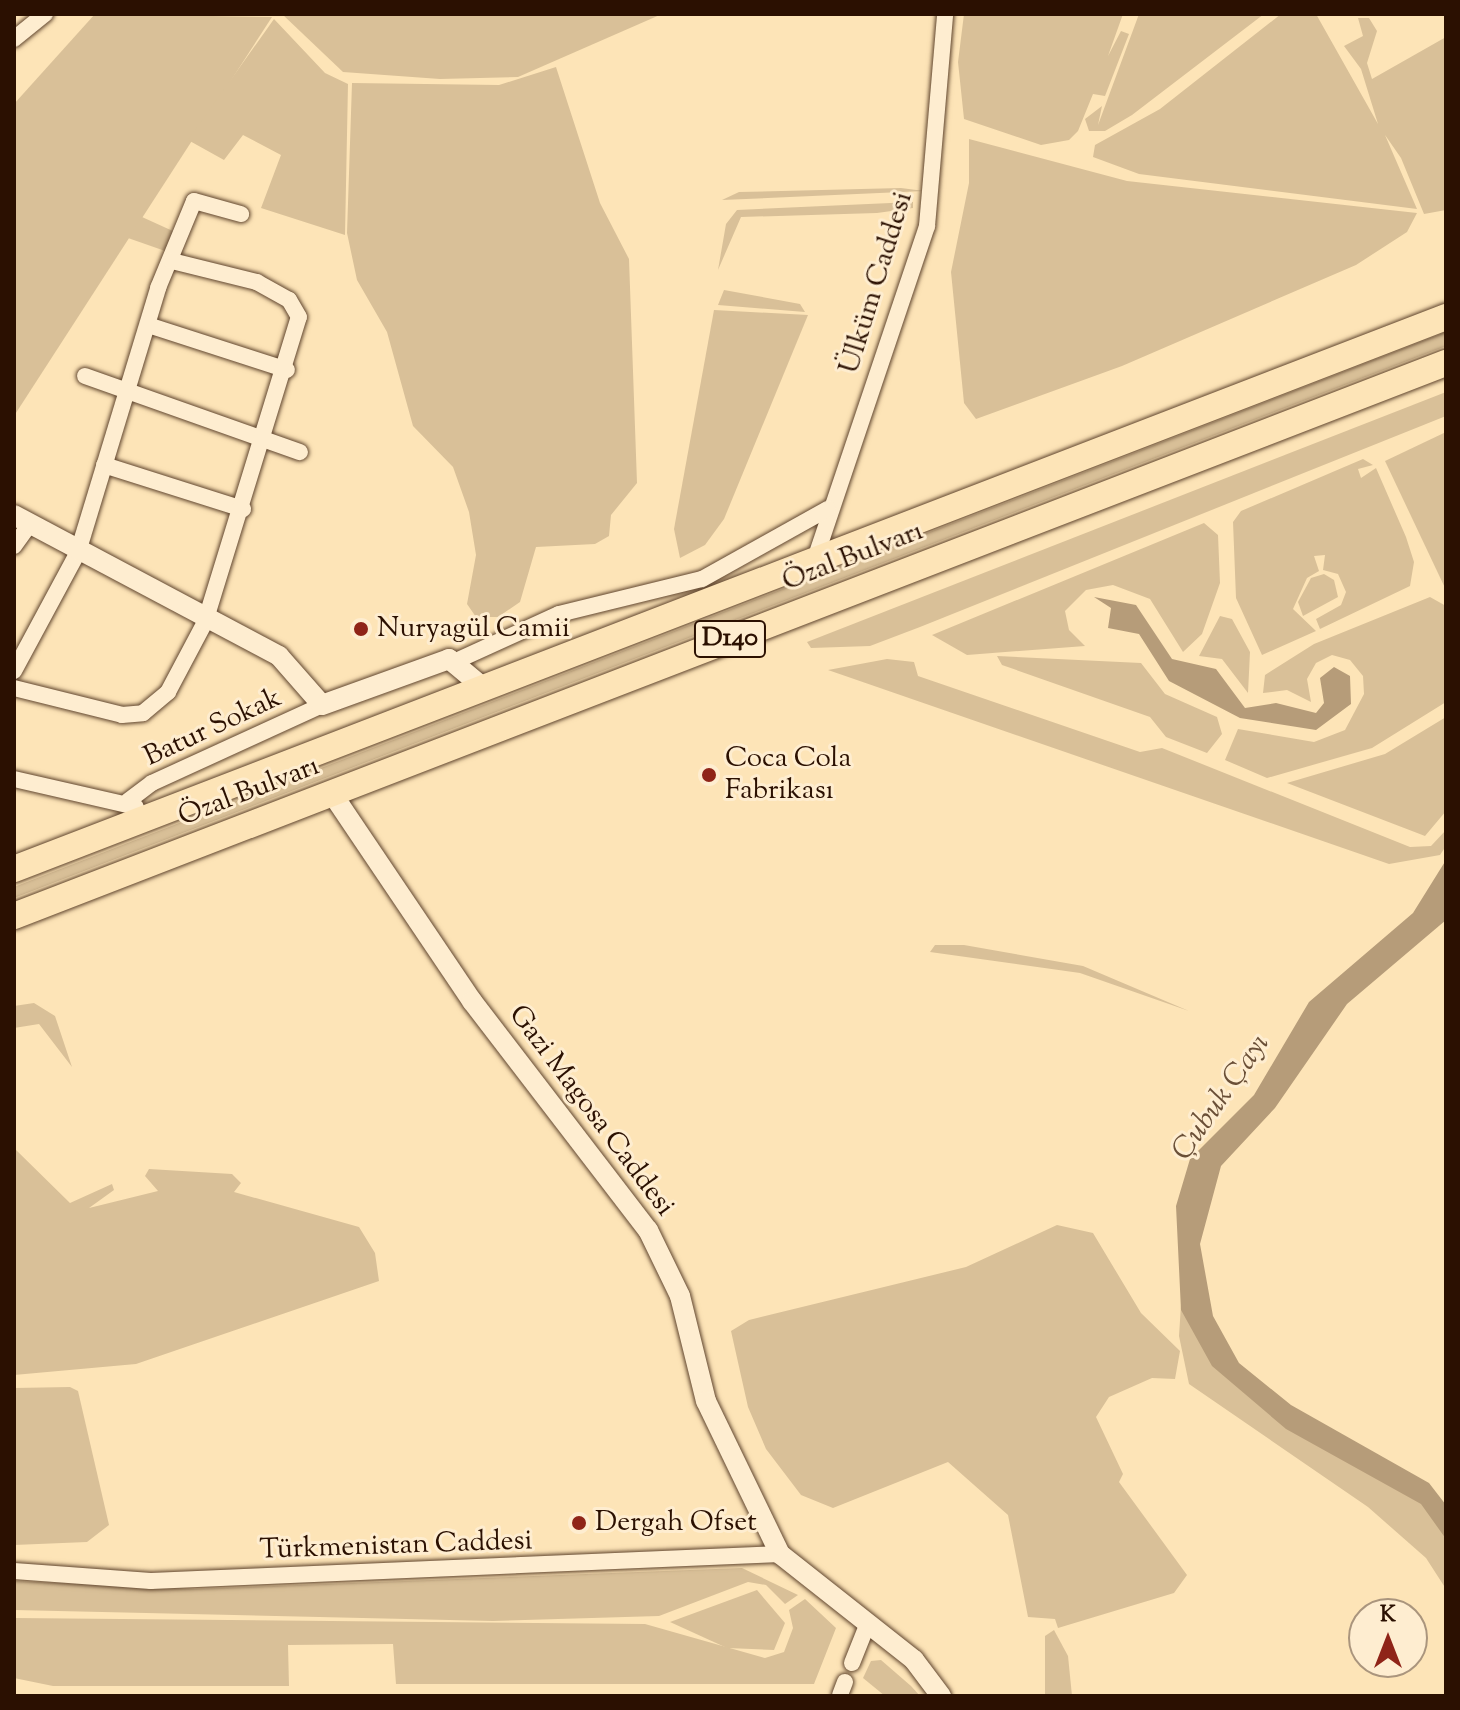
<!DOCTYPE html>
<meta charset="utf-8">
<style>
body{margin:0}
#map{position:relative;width:1460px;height:1710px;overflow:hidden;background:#fde4b7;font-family:"Sorts Mill Goudy",serif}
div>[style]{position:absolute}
.green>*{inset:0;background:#d9c098}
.water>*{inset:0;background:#b69c79}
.roads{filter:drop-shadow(0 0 2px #60452e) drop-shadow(0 0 2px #60452e)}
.minor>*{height:16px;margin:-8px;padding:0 8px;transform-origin:8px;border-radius:8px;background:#feedd0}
.tertiary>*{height:20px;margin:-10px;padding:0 10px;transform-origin:10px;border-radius:10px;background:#feedd0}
.trunk>*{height:26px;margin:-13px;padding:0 13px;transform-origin:13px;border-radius:13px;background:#fde4b7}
.dots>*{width:22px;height:22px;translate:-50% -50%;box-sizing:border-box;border:4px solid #feedd0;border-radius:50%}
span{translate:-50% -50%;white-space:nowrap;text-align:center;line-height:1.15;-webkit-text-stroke:6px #feedd0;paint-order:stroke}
.shield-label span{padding:2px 6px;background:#feedd0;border:2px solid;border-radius:6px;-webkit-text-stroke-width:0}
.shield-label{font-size:26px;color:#2b1001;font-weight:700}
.street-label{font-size:28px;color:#2b1001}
.poi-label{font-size:28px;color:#2b1001}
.left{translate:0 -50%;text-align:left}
.water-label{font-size:30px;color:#6a4f37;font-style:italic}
.frame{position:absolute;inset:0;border:16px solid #2b1001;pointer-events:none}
.north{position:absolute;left:1348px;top:1598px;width:80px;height:80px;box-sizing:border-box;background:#feedd0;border:2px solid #aa957d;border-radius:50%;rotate:0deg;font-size:22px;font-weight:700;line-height:32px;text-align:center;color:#2b1001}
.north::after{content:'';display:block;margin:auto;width:28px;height:36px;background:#8f2418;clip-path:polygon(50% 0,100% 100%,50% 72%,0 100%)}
</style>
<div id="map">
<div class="green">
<div style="clip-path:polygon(95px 14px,272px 17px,14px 416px,14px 104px)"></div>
<div style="clip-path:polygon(282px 14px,662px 14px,518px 77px,440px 79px,343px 72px)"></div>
<div style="clip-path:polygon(964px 14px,1123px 14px,1108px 56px,1121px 31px,1129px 34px,1105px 96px,1093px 94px,1078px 131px,1069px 140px,1041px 145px,964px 119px,958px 62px)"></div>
<div style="clip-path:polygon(1139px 14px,1264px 14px,1132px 115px,1105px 131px,1089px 131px,1085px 119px,1102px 106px,1098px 125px)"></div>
<div style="clip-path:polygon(1281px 14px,1316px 14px,1378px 124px,1361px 69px,1344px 46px,1363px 36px,1358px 18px,1369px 18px,1377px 31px,1367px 63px,1372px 79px,1446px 37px,1446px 210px,1424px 214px,1401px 158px,1385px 135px,1417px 209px,1139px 174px,1093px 157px,1095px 145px,1160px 109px)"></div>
<div style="clip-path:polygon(274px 19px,325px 73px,348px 84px,345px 235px,261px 208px,281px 155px,243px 135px,224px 160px,188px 140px)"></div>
<div style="clip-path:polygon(556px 67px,600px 203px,629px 259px,637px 483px,611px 515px,609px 536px,595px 544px,536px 547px,520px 602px,498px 617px,476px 617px,467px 604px,476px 555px,469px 512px,453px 467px,413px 426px,387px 332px,357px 280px,347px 233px,352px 83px,499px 85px)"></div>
<div style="clip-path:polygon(969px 139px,1127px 181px,1417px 213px,1407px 232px,1356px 265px,1122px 366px,976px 419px,964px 403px,951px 272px,969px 183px)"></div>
<div style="clip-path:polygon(901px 188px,924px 191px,722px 200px,739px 192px)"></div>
<div style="clip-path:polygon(913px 202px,913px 208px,877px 213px,741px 217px,718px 270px,726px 224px,737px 210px)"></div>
<div style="clip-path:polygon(142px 217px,175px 232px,168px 252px,128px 238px)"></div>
<div style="clip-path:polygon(724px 290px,800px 304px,805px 312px,718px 305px)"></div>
<div style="clip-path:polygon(714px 310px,808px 315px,724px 519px,705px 545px,680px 558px,674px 529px)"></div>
<div style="clip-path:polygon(1446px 332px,1446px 346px,14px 898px,14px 887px)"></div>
<div style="clip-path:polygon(1446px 392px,1446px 416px,920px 627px,870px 646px,811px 648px,807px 642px)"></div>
<div style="clip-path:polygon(1446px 432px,1446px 590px,1385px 461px)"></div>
<div style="clip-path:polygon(1363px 459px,1373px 465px,1358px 469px,1361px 478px,1376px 468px,1406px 537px,1414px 562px,1410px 586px,1320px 629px,1316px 619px,1341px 605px,1346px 592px,1338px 574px,1323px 570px,1325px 555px,1314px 556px,1319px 571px,1307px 578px,1293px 609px,1316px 631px,1262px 655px,1236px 598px,1233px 522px,1241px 511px)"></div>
<div style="clip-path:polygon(1204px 523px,1218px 535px,1220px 583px,1202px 634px,1183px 652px,1150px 599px,1113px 585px,1086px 590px,1065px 611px,1069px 630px,1085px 646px,967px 655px,932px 635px)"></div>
<div style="clip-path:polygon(1324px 574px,1334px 580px,1338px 597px,1303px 616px,1298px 602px,1311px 578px)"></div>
<div style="clip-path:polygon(1430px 597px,1446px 606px,1446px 702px,1372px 748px,1267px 778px,1225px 760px,1238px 729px,1314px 742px,1345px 730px,1364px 694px,1363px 676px,1350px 660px,1332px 655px,1316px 663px,1307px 679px,1311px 702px,1287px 690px,1263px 693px,1265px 675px,1314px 644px)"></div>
<div style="clip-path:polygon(1220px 616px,1232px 619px,1250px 652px,1248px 693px,1222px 659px,1199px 656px)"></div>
<div style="clip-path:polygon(997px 656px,1141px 663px,1165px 694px,1217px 717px,1222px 734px,1207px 753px,1166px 737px,1150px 717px,1002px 665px)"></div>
<div style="clip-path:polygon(887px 659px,914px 662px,918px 676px,1140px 752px,1162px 748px,1410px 847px,1431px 846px,1446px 830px,1446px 846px,1440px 855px,1389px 864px,828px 670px)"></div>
<div style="clip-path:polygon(1446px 717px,1446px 811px,1425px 836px,1287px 783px,1385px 754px)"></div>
<div style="clip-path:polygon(964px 945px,1083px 966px,1189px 1011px,1080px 973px,930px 952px,935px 945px)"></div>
<div style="clip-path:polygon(34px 1003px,55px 1016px,72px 1067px,39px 1024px,14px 1028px,14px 1006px)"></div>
<div style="clip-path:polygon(14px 1148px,70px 1203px,112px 1184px,114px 1190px,89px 1208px,158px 1191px,145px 1176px,149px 1169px,232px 1174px,241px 1183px,234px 1192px,359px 1227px,375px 1253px,379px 1281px,136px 1364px,14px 1375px)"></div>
<div style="clip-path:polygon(1057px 1225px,1093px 1233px,1141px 1313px,1180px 1351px,1175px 1379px,1152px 1378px,1109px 1397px,1096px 1417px,1123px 1474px,1119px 1482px,1187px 1575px,1174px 1593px,1058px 1628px,1055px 1619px,1028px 1617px,1008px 1515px,948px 1462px,833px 1508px,801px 1495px,766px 1449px,748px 1407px,731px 1331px,749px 1320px,966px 1267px)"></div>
<div style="clip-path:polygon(1182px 1289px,1215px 1364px,1413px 1494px,1446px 1529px,1446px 1589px,1426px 1558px,1368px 1507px,1189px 1384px,1179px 1336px)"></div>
<div style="clip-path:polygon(70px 1387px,78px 1391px,109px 1525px,87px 1542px,14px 1545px,14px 1388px)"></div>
<div style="clip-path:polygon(742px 1568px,798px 1595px,785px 1604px,766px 1585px,748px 1582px,659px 1616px,493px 1621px,14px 1610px,14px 1581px,195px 1589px)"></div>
<div style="clip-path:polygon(757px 1590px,785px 1623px,774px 1650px,727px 1648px,670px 1622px)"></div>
<div style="clip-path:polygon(805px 1599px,836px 1628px,814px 1684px,396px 1684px,393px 1644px,288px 1645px,289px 1686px,53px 1686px,14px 1678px,14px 1618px,645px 1624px,765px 1658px,784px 1652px,793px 1628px,789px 1610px)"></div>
<div style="clip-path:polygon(1054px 1630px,1068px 1656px,1072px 1696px,1045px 1696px,1045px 1636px)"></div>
<div style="clip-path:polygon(881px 1660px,911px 1686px,920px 1696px,885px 1696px,863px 1678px,871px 1661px)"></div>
</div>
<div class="water">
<div style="clip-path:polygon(1094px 597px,1136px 605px,1172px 659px,1216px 669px,1245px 708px,1276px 703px,1316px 713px,1324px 703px,1320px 678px,1334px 667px,1350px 676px,1351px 704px,1316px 730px,1240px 718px,1169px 681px,1139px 634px,1108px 628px,1111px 608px)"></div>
<div style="clip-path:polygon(1446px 860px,1446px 920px,1347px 1004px,1275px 1108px,1221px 1166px,1200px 1244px,1213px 1316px,1239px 1363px,1291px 1405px,1429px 1483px,1446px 1505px,1446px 1539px,1421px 1504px,1286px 1429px,1212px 1366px,1181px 1310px,1176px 1206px,1190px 1159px,1254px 1095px,1309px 1002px,1413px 913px)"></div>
</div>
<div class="roads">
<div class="minor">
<div style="left:14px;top:39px;width:40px;rotate:-39deg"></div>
<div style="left:148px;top:325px;width:146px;rotate:17.9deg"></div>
<div style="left:85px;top:376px;width:228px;rotate:19.5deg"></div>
<div style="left:104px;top:465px;width:146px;rotate:17.6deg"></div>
<div style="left:14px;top:546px;width:27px;rotate:-54deg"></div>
<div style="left:815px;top:559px;width:351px;rotate:-71.4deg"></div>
<div style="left:927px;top:226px;width:213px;rotate:-85.1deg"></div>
<div style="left:456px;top:661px;width:113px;rotate:-24.5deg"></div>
<div style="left:559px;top:614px;width:147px;rotate:-13.8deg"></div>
<div style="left:702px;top:579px;width:144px;rotate:-29.1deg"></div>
<div style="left:14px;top:671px;width:135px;rotate:-61.7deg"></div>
<div style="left:78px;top:552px;width:276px;rotate:-73.1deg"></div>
<div style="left:158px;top:288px;width:94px;rotate:-67.5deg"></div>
<div style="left:194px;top:201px;width:49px;rotate:15.5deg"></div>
<div style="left:14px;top:688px;width:111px;rotate:14deg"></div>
<div style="left:122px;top:715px;width:21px;rotate:-5deg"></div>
<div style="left:143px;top:713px;width:33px;rotate:-40deg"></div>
<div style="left:168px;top:692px;width:79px;rotate:-62.1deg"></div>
<div style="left:205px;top:622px;width:319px;rotate:-72.9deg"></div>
<div style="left:299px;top:317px;width:20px;rotate:-120deg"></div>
<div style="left:289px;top:300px;width:37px;rotate:-151deg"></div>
<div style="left:257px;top:282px;width:88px;rotate:-166.1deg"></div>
<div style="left:14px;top:779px;width:125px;rotate:12.9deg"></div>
<div style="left:128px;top:801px;width:30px;rotate:-37deg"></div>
<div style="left:152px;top:783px;width:187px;rotate:-24.6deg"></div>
<div style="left:14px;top:1571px;width:137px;rotate:4.2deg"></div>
<div style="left:151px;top:1581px;width:630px;rotate:-2.46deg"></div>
<div style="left:852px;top:1663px;width:43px;rotate:-68.2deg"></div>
<div style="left:840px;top:1695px;width:14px;rotate:-69deg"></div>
</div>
<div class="tertiary">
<div style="left:14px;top:515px;width:300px;rotate:28deg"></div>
<div style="left:279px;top:656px;width:65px;rotate:48.7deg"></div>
<div style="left:322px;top:705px;width:135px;rotate:-19.9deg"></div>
<div style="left:449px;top:659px;width:47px;rotate:39.8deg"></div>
<div style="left:333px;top:795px;width:249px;rotate:56deg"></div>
<div style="left:472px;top:1001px;width:289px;rotate:52.5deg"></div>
<div style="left:648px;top:1230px;width:73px;rotate:64.1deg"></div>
<div style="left:680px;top:1296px;width:108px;rotate:76.1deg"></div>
<div style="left:706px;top:1401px;width:170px;rotate:64.2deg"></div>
<div style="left:780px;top:1554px;width:171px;rotate:38.3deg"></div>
<div style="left:914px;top:1660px;width:45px;rotate:53.1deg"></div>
</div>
<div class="trunk">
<div style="left:14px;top:869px;width:1535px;rotate:-21.08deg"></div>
<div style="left:14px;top:916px;width:1535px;rotate:-21.12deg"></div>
</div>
</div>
<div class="dots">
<div style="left:361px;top:629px;background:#8f2418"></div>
<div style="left:709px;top:775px;background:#8f2418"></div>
<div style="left:579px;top:1523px;background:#8f2418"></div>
</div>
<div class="shield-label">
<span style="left:730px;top:639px">D140</span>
</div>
<div class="street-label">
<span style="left:877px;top:283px;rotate:-73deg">Ülküm Caddesi</span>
<span style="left:853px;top:557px;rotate:-21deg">Özal Bulvarı</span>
<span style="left:213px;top:728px;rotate:-25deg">Batur Sokak</span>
<span style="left:249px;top:792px;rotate:-21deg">Özal Bulvarı</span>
<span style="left:591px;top:1111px;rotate:53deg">Gazi Magosa Caddesi</span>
<span style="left:396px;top:1546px;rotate:-2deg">Türkmenistan Caddesi</span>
</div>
<div class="poi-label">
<span class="left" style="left:377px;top:629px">Nuryagül Camii</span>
<span class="left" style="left:725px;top:775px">Coca Cola<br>Fabrikası</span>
<span class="left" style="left:595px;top:1523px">Dergah Ofset</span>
</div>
<div class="water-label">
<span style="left:1222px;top:1098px;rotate:-55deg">Çubuk Çayı</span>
</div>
<div class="frame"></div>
<div class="north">K</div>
</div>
